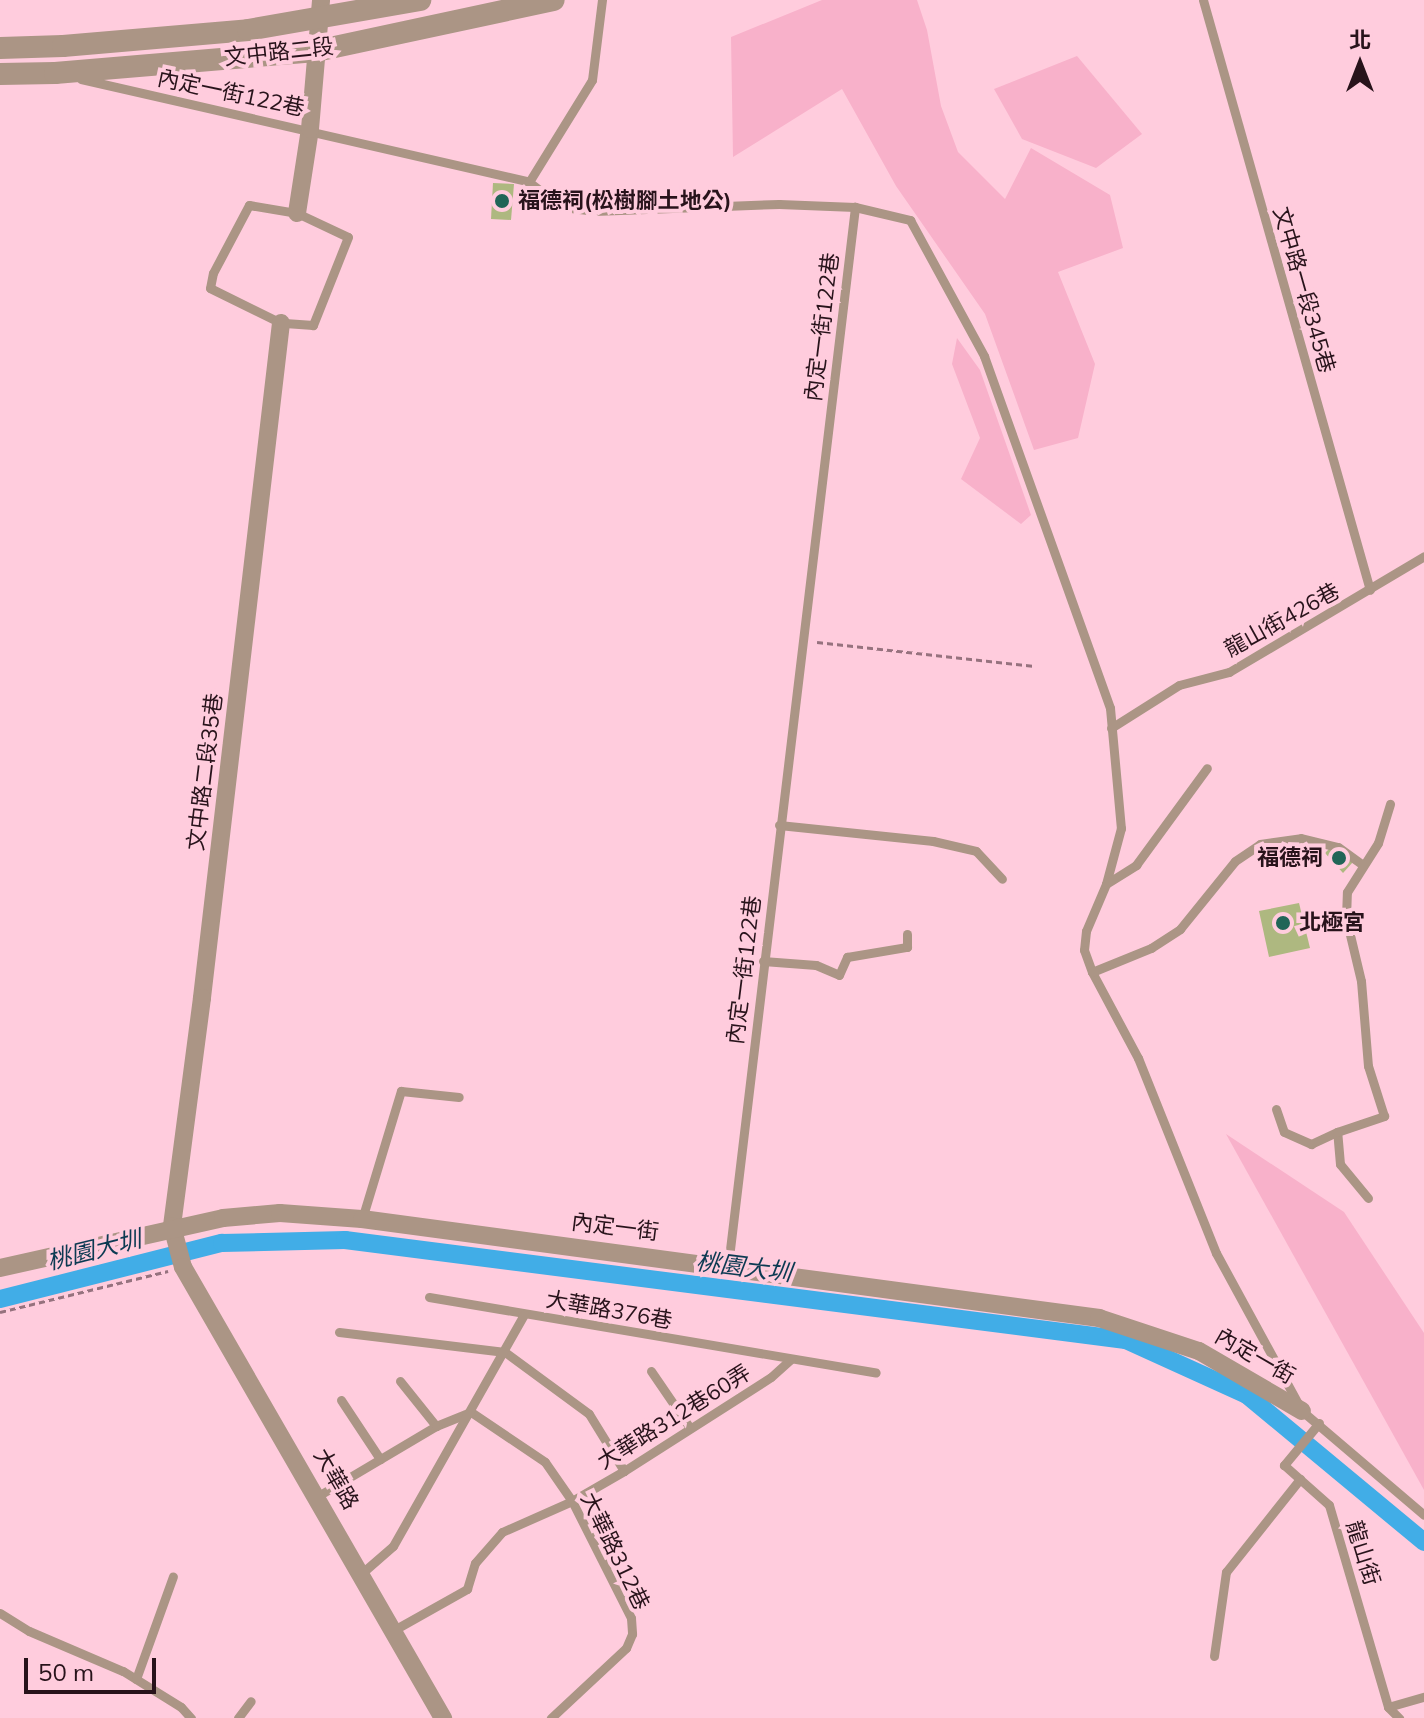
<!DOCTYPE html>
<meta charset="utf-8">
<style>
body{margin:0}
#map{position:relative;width:1424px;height:1718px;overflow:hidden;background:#fcd;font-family:Mulish,"Noto Sans TC",sans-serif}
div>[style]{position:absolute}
.green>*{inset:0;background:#f8b1ca}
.canal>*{height:18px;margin:-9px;padding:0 9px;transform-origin:9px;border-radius:9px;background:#41ade7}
.building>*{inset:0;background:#aeb880}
.path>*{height:3px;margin-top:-1.5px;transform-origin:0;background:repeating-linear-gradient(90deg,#96727e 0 6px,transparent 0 10px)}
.service>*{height:9px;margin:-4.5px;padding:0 4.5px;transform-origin:4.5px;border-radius:4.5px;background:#ab9585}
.minor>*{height:18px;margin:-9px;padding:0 9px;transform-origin:9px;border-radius:9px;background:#ab9585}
.tertiary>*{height:22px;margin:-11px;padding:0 11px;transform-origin:11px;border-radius:11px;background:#ab9585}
.dots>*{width:22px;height:22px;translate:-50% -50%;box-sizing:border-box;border:4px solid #fcd;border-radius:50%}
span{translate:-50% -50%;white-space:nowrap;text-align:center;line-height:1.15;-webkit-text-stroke:8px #fcd;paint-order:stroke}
.street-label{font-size:22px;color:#28131b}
.poi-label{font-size:22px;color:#28131b;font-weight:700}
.left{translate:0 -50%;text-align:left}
.right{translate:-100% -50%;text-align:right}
.water-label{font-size:24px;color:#0c3a52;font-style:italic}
.north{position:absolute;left:1320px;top:24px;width:80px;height:80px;-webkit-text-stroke:6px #fcd;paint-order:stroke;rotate:0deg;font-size:22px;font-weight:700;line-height:32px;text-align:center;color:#28131b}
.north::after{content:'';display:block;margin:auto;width:28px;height:36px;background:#28131b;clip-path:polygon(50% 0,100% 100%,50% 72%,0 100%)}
.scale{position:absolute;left:24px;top:1658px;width:132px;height:36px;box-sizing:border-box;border:4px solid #28131b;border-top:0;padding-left:10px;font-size:24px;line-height:28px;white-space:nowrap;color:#28131b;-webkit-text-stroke:6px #fcd;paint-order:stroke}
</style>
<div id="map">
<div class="green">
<div style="clip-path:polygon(822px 0,917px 0,927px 30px,941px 106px,958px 152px,1005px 199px,1031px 148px,1110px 195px,1123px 248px,1058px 272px,1095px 364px,1078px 438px,1034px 450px,985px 314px,896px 186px,842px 89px,733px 157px,731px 37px)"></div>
<div style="clip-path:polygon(1077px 56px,1142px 134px,1096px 168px,1022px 139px,994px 89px)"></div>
<div style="clip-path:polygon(957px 338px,980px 370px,1031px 515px,1021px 524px,961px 479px,980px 438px,952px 364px)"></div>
<div style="clip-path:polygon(1226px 1134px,1344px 1212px,1424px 1333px,1424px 1490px)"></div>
</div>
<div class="canal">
<div style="left:0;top:1299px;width:229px;rotate:-14.2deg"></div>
<div style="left:222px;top:1243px;width:123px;rotate:-1.4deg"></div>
<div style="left:345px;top:1240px;width:787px;rotate:7.3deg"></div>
<div style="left:1126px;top:1340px;width:133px;rotate:24.4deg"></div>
<div style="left:1247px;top:1395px;width:230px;rotate:39.7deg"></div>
</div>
<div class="building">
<div style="clip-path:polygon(493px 183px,514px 184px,511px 220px,491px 219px)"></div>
<div style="clip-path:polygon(1332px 846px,1353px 862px,1343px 873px,1325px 853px)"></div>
<div style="clip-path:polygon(1299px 903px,1310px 948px,1269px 957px,1259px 911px)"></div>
</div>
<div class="path">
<div style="left:817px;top:642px;width:219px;rotate:6.3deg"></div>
<div style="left:0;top:1312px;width:173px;rotate:-13.7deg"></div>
</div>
<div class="service">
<div style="left:1203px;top:0;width:613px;rotate:74.2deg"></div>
<div style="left:81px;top:79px;width:460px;rotate:12.9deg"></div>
<div style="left:529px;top:182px;width:41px;rotate:37.1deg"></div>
<div style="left:562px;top:207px;width:32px;rotate:7deg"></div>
<div style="left:594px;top:211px;width:185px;rotate:-2.2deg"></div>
<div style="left:779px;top:204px;width:76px;rotate:2.3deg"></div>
<div style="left:855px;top:207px;width:57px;rotate:13.3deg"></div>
<div style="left:910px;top:220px;width:155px;rotate:61.4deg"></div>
<div style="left:984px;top:356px;width:374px;rotate:70.3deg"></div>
<div style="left:1110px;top:708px;width:121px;rotate:84.8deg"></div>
<div style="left:1121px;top:828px;width:58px;rotate:105deg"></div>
<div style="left:1106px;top:884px;width:51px;rotate:113.1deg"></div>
<div style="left:1086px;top:931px;width:19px;rotate:96deg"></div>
<div style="left:1084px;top:950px;width:23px;rotate:70deg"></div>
<div style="left:1092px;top:972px;width:98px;rotate:61.9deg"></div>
<div style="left:1138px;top:1058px;width:210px;rotate:68.2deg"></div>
<div style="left:1216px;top:1253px;width:180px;rotate:61.4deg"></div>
<div style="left:1302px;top:1411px;width:160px;rotate:40.4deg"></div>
<div style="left:529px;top:182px;width:120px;rotate:-58.3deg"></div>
<div style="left:592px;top:80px;width:81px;rotate:-82.9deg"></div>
<div style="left:249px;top:205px;width:49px;rotate:9.5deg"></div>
<div style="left:297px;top:213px;width:56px;rotate:25.2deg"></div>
<div style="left:348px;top:237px;width:95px;rotate:111.7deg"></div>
<div style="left:313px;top:325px;width:32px;rotate:-176deg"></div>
<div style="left:281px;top:323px;width:79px;rotate:-153.8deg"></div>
<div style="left:210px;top:288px;width:15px;rotate:-79deg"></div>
<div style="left:213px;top:273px;width:77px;rotate:-62.1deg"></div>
<div style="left:1111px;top:728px;width:80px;rotate:-32.3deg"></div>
<div style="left:1179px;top:685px;width:52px;rotate:-14.6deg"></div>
<div style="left:1229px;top:672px;width:227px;rotate:-30.7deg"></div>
<div style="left:779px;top:825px;width:155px;rotate:5.9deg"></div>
<div style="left:933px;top:841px;width:44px;rotate:13.1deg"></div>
<div style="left:976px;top:851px;width:38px;rotate:47deg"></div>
<div style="left:1106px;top:884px;width:36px;rotate:-32deg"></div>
<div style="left:1136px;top:865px;width:120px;rotate:-53.8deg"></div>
<div style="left:763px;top:961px;width:53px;rotate:4.3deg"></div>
<div style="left:816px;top:965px;width:25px;rotate:23deg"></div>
<div style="left:839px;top:975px;width:20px;rotate:-66deg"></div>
<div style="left:847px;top:957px;width:61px;rotate:-9.5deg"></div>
<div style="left:907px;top:947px;width:13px;rotate:-90deg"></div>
<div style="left:1092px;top:972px;width:64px;rotate:-22.1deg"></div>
<div style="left:1151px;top:948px;width:35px;rotate:-33deg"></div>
<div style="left:1180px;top:929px;width:87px;rotate:-51deg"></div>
<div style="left:1235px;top:861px;width:30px;rotate:-34deg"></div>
<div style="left:1260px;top:844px;width:41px;rotate:-8.3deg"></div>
<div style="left:1301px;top:838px;width:38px;rotate:14deg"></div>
<div style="left:1338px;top:847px;width:31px;rotate:36deg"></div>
<div style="left:1276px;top:1109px;width:24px;rotate:71deg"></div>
<div style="left:1284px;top:1132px;width:30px;rotate:24deg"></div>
<div style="left:1311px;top:1144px;width:29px;rotate:-25deg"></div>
<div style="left:1368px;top:1198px;width:44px;rotate:-129.5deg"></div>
<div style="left:1340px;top:1164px;width:32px;rotate:-95deg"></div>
<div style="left:1337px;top:1132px;width:50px;rotate:-18.8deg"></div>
<div style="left:1384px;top:1116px;width:52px;rotate:-107.7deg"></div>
<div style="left:1368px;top:1066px;width:85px;rotate:-94.7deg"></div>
<div style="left:1361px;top:981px;width:65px;rotate:-103.4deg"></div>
<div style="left:1346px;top:918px;width:26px;rotate:-88deg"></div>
<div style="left:1347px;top:892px;width:58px;rotate:-57.7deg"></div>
<div style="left:1378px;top:843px;width:41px;rotate:-72.9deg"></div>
<div style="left:362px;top:1219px;width:134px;rotate:-73.1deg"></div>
<div style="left:401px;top:1091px;width:58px;rotate:5.9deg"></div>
<div style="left:728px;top:1266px;width:1067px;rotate:-83.16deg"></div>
<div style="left:429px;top:1297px;width:453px;rotate:9.6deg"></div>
<div style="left:339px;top:1332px;width:167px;rotate:6.9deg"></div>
<div style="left:505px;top:1352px;width:104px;rotate:36.4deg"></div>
<div style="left:589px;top:1414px;width:67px;rotate:58.4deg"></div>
<div style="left:651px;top:1371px;width:69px;rotate:55.6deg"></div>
<div style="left:400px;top:1381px;width:58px;rotate:51.3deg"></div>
<div style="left:341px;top:1400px;width:71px;rotate:56.5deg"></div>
<div style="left:471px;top:1412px;width:89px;rotate:34deg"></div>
<div style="left:545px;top:1462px;width:47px;rotate:55.3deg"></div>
<div style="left:572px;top:1501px;width:131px;rotate:63.2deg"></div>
<div style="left:631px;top:1618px;width:16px;rotate:86deg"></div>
<div style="left:632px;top:1634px;width:15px;rotate:113deg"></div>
<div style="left:626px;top:1648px;width:103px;rotate:137deg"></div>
<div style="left:1319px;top:1423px;width:55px;rotate:129.8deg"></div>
<div style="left:1284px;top:1465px;width:60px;rotate:41.6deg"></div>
<div style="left:1329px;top:1505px;width:210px;rotate:73.7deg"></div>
<div style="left:1388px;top:1707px;width:16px;rotate:45deg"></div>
<div style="left:318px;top:1496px;width:137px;rotate:-30.7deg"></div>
<div style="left:436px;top:1426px;width:38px;rotate:-22deg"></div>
<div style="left:362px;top:1573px;width:41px;rotate:-41.1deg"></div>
<div style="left:393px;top:1546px;width:266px;rotate:-60.5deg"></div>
<div style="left:0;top:1613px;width:34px;rotate:32deg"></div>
<div style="left:29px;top:1631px;width:102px;rotate:23.1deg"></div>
<div style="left:123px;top:1671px;width:68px;rotate:31.8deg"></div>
<div style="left:181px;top:1707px;width:15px;rotate:48deg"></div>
<div style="left:394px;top:1630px;width:84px;rotate:-29.3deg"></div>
<div style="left:467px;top:1589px;width:27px;rotate:-73deg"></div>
<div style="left:475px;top:1563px;width:41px;rotate:-48.9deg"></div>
<div style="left:502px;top:1532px;width:77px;rotate:-23.9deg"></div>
<div style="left:572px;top:1501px;width:60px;rotate:-30deg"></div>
<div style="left:624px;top:1471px;width:174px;rotate:-32.6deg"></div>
<div style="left:771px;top:1377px;width:27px;rotate:-42deg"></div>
<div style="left:1214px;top:1656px;width:85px;rotate:-81.9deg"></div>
<div style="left:1226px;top:1572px;width:119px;rotate:-51.5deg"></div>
<div style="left:136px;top:1679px;width:109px;rotate:-70.2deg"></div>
<div style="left:1388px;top:1707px;width:37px;rotate:-16deg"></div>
<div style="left:238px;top:1718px;width:21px;rotate:-53deg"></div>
</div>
<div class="minor">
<div style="left:297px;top:213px;width:85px;rotate:-81.2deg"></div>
<div style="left:310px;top:129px;width:129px;rotate:-85.1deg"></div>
<div style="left:281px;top:323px;width:680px;rotate:96.68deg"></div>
<div style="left:202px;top:998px;width:230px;rotate:97.5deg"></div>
<div style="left:172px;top:1226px;width:42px;rotate:75deg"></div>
<div style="left:183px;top:1267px;width:521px;rotate:60.04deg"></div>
<div style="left:0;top:1268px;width:229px;rotate:-12.6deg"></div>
<div style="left:223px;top:1218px;width:57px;rotate:-5deg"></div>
<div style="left:280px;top:1213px;width:82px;rotate:4.2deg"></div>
<div style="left:362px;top:1219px;width:744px;rotate:7.65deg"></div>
<div style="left:1099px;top:1318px;width:105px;rotate:18.3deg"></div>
<div style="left:1199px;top:1351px;width:119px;rotate:30.2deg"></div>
</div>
<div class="tertiary">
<div style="left:0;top:48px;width:63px;rotate:-1.8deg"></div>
<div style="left:63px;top:46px;width:186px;rotate:-4.9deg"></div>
<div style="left:248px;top:30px;width:175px;rotate:-9.9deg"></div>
<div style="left:0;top:74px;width:55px;rotate:-1deg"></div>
<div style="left:55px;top:73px;width:262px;rotate:-4.8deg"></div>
<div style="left:316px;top:51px;width:243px;rotate:-12.1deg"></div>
</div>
<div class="dots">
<div style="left:502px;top:201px;background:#216557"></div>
<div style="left:1339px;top:858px;background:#216557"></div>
<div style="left:1283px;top:923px;background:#216557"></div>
</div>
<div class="street-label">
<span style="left:279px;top:52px;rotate:-6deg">文中路二段</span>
<span style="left:231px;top:93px;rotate:12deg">內定一街122巷</span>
<span style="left:1304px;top:290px;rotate:74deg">文中路一段345巷</span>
<span style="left:822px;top:327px;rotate:-83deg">內定一街122巷</span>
<span style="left:1282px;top:620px;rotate:-29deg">龍山街426巷</span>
<span style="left:205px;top:772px;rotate:-83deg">文中路二段35巷</span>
<span style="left:744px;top:970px;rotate:-83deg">內定一街122巷</span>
<span style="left:615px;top:1227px;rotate:7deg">內定一街</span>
<span style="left:609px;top:1310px;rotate:10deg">大華路376巷</span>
<span style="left:1255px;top:1356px;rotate:30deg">內定一街</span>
<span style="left:674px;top:1417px;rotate:-32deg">大華路312巷60弄</span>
<span style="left:336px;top:1479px;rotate:60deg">大華路</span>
<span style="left:615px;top:1551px;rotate:64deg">大華路312巷</span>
<span style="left:1363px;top:1553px;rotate:73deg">龍山街</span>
</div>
<div class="poi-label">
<span class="left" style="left:518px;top:201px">福德祠(松樹腳土地公)</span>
<span class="right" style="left:1323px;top:858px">福德祠</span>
<span class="left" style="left:1299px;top:923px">北極宮</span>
</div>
<div class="water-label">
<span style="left:94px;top:1250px;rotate:-14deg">桃園大圳</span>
<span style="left:744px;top:1267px;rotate:7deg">桃園大圳</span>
</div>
<div class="north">北</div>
<div class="scale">50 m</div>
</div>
